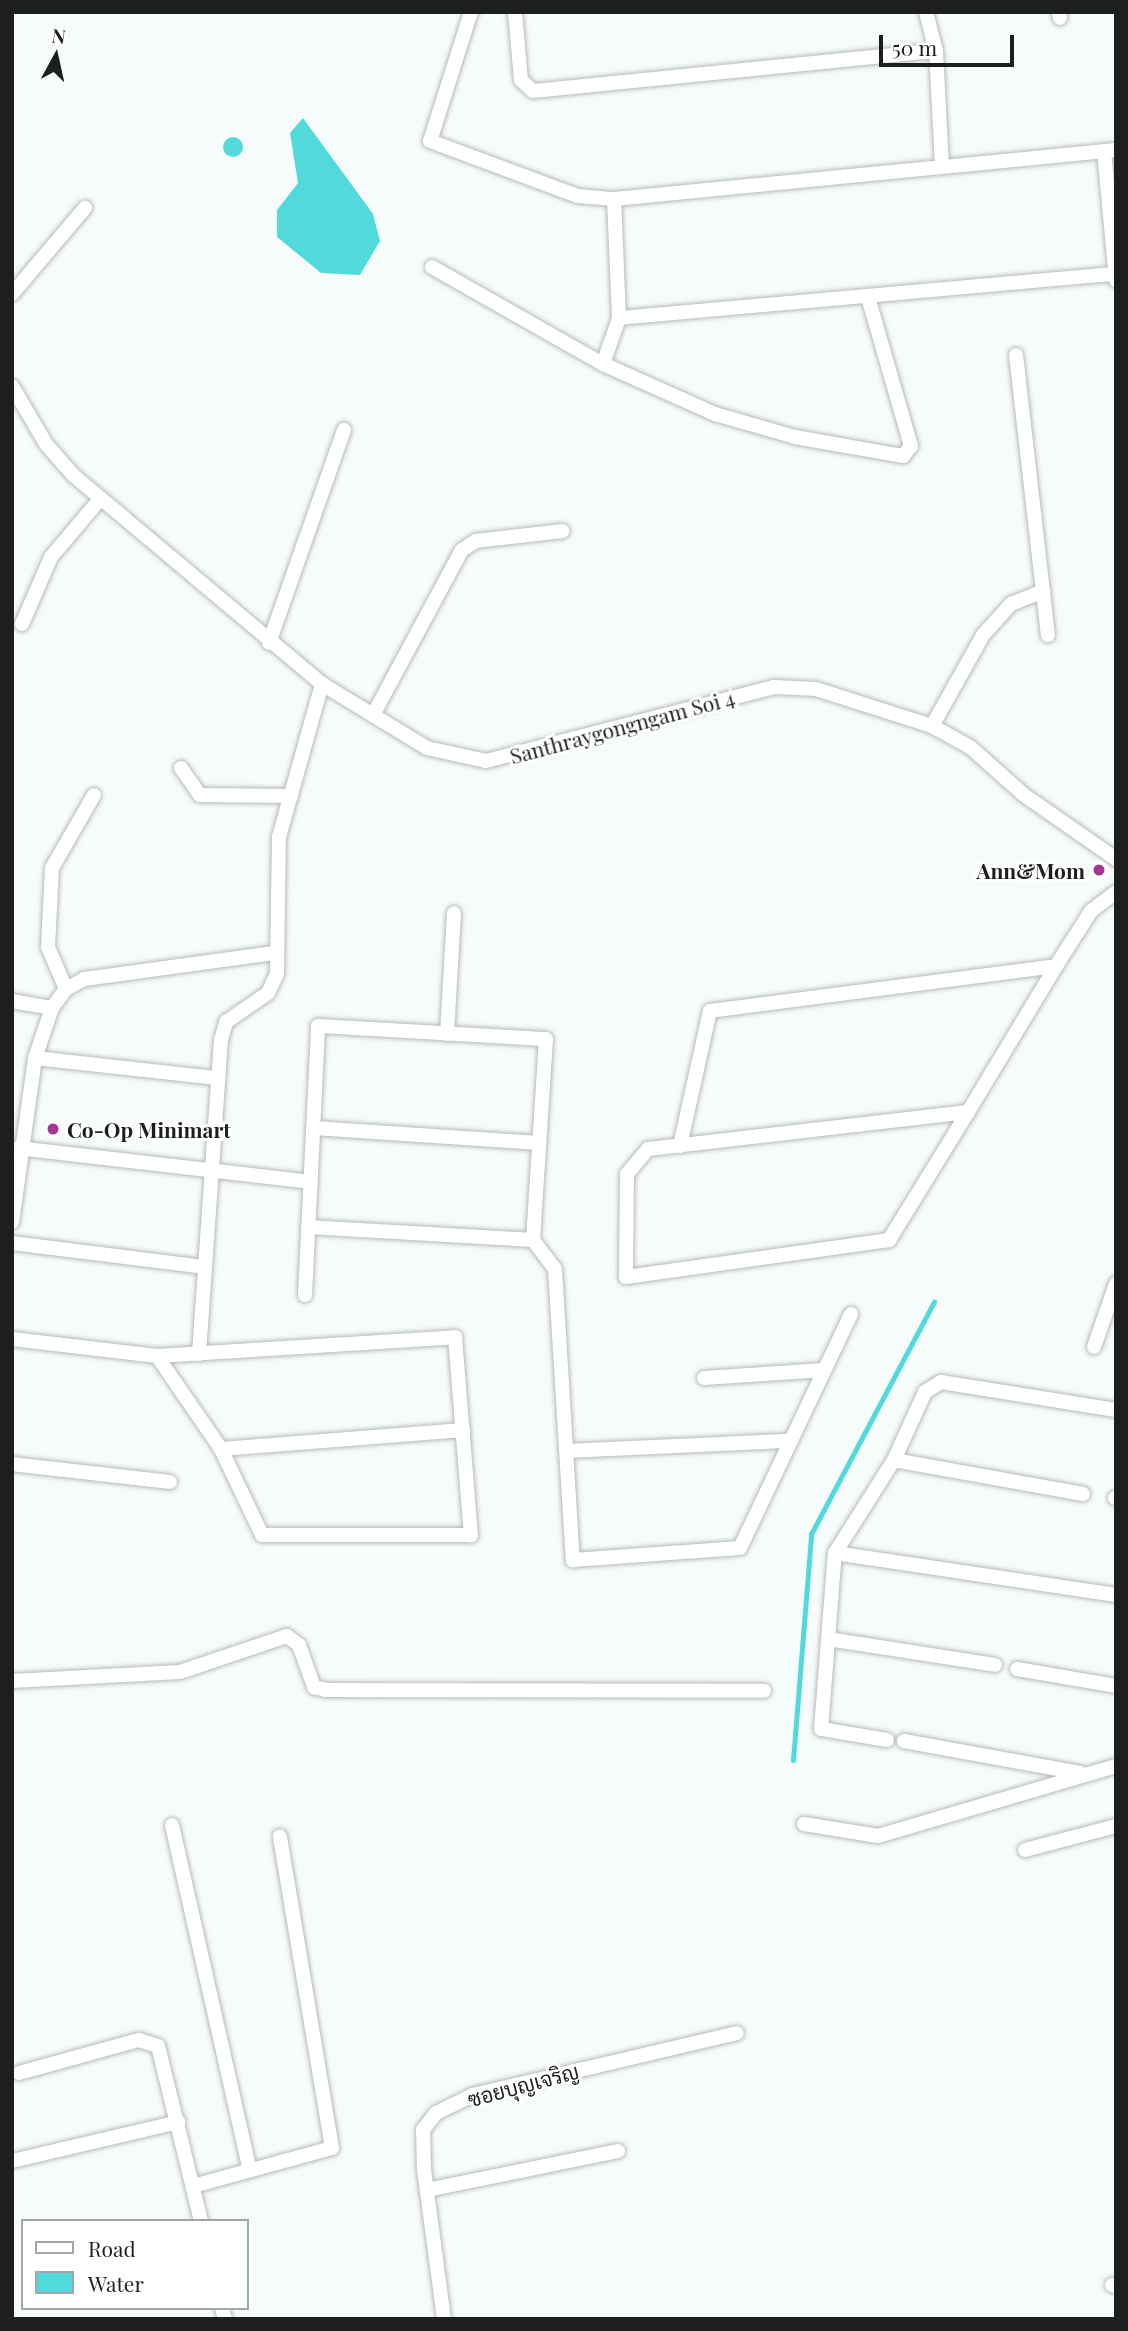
<!DOCTYPE html>
<meta charset="utf-8">
<style>
body{margin:0}
#map{position:relative;width:1128px;height:2331px;overflow:hidden;background:#f6fbfb;font-family:"Playfair Display",Sarabun,serif}
div>[style]{position:absolute}
.water>*{inset:0;background:#52d9dc}
.round{border-radius:50%}
.stream>*{height:5px;margin:-2.5px;padding:0 2.5px;transform-origin:2.5px;border-radius:2.5px;background:#52d9dc}
.roads{filter:drop-shadow(0 0 2px #b6baba) drop-shadow(0 0 2px #b6baba)}
.minor>*{height:14px;margin:-7px;padding:0 7px;transform-origin:7px;border-radius:7px;background:#fff}
.dots>*{width:19px;height:19px;translate:-50% -50%;box-sizing:border-box;border:4px solid #fff;border-radius:50%}
span{translate:-50% -50%;white-space:nowrap;text-align:center;line-height:1.15;-webkit-text-stroke:6px #fff;paint-order:stroke}
.street-label{font-size:21px;color:#1d1f1f}
.poi-label{font-size:21px;color:#1d1f1f;font-weight:700}
.right{translate:-100% -50%;text-align:right}
.left{translate:0 -50%;text-align:left}
.frame{position:absolute;inset:0;border:14px solid #1d1f1f;pointer-events:none}
.legend{position:absolute;left:21px;top:2219px;width:228px;height:91px;box-sizing:border-box;background:#fff;border:2px solid #a5a5a5;margin:0;padding:9px 12px;list-style:none;font-size:21px;color:#1d1f1f}
.legend li{display:flex;align-items:center;gap:14px;height:35px}
.legend b{width:35px;border:2px solid #a5a5a5}
.north{position:absolute;left:21px;top:21px;width:70px;height:70px;-webkit-text-stroke:5px #fff;paint-order:stroke;rotate:8deg;font-size:19px;font-weight:700;line-height:28px;text-align:center;color:#1d1f1f}
.north::after{content:'';display:block;margin:auto;width:24px;height:32px;background:#1d1f1f;clip-path:polygon(50% 0,100% 100%,50% 72%,0 100%)}
.scale{position:absolute;left:879px;top:35px;width:135px;height:32px;box-sizing:border-box;border:4px solid #1d1f1f;border-top:0;padding-left:9px;font-size:21px;line-height:24px;white-space:nowrap;color:#1d1f1f;-webkit-text-stroke:5px #fff;paint-order:stroke}
</style>
<div id="map">
<div class="water">
<div style="clip-path:polygon(303px 118px,373px 214px,380px 241px,360px 275px,321px 273px,277px 237px,277px 210px,298px 183px,290px 133px)"></div>
<div class="round" style="left:223px;top:137px;width:20px;height:20px"></div>
</div>
<div class="stream">
<div style="left:793px;top:1760px;width:227px;rotate:-85.4deg"></div>
<div style="left:811px;top:1534px;width:263px;rotate:-62.1deg"></div>
</div>
<div class="roads">
<div class="minor">
<div style="left:471px;top:12px;width:135px;rotate:107.6deg"></div>
<div style="left:430px;top:141px;width:158px;rotate:20.4deg"></div>
<div style="left:578px;top:196px;width:36px;rotate:5deg"></div>
<div style="left:614px;top:199px;width:504px;rotate:-5.57deg"></div>
<div style="left:515px;top:12px;width:68px;rotate:85deg"></div>
<div style="left:521px;top:80px;width:16px;rotate:43deg"></div>
<div style="left:533px;top:91px;width:405px;rotate:-5.7deg"></div>
<div style="left:926px;top:12px;width:40px;rotate:75.6deg"></div>
<div style="left:936px;top:51px;width:113px;rotate:87deg"></div>
<div style="left:1059px;top:12px;width:6px;rotate:81deg"></div>
<div style="left:1104px;top:151px;width:130px;rotate:84.7deg"></div>
<div style="left:432px;top:267px;width:197px;rotate:29.6deg"></div>
<div style="left:603px;top:364px;width:123px;rotate:24.1deg"></div>
<div style="left:715px;top:414px;width:83px;rotate:16deg"></div>
<div style="left:795px;top:437px;width:110px;rotate:10deg"></div>
<div style="left:903px;top:456px;width:13px;rotate:-51deg"></div>
<div style="left:911px;top:446px;width:155px;rotate:-106.1deg"></div>
<div style="left:12px;top:294px;width:113px;rotate:-49.7deg"></div>
<div style="left:619px;top:318px;width:498px;rotate:-5.1deg"></div>
<div style="left:1016px;top:355px;width:282px;rotate:83.5deg"></div>
<div style="left:603px;top:364px;width:49px;rotate:-70.8deg"></div>
<div style="left:619px;top:318px;width:119px;rotate:-92.4deg"></div>
<div style="left:12px;top:386px;width:67px;rotate:59.6deg"></div>
<div style="left:46px;top:444px;width:41px;rotate:48.9deg"></div>
<div style="left:73px;top:475px;width:325px;rotate:40deg"></div>
<div style="left:322px;top:684px;width:123px;rotate:31.4deg"></div>
<div style="left:427px;top:748px;width:60px;rotate:12.4deg"></div>
<div style="left:486px;top:761px;width:297px;rotate:-14.4deg"></div>
<div style="left:774px;top:687px;width:42px;rotate:2.7deg"></div>
<div style="left:816px;top:689px;width:122px;rotate:17.7deg"></div>
<div style="left:932px;top:726px;width:43px;rotate:28.9deg"></div>
<div style="left:970px;top:747px;width:72px;rotate:41.6deg"></div>
<div style="left:1024px;top:795px;width:112px;rotate:34.8deg"></div>
<div style="left:22px;top:624px;width:73px;rotate:-66.6deg"></div>
<div style="left:51px;top:557px;width:77px;rotate:-49.7deg"></div>
<div style="left:269px;top:643px;width:226px;rotate:-70.6deg"></div>
<div style="left:373px;top:715px;width:187px;rotate:-61.7deg"></div>
<div style="left:462px;top:550px;width:17px;rotate:-33deg"></div>
<div style="left:476px;top:541px;width:87px;rotate:-6.6deg"></div>
<div style="left:932px;top:726px;width:104px;rotate:-60.7deg"></div>
<div style="left:983px;top:635px;width:42px;rotate:-47.9deg"></div>
<div style="left:1011px;top:604px;width:35px;rotate:-22deg"></div>
<div style="left:181px;top:768px;width:33px;rotate:55deg"></div>
<div style="left:200px;top:795px;width:91px;rotate:0.6deg"></div>
<div style="left:66px;top:989px;width:46px;rotate:-113.2deg"></div>
<div style="left:48px;top:947px;width:79px;rotate:-87.1deg"></div>
<div style="left:52px;top:868px;width:84px;rotate:-60.1deg"></div>
<div style="left:12px;top:1001px;width:41px;rotate:9.9deg"></div>
<div style="left:447px;top:1034px;width:121px;rotate:-86.7deg"></div>
<div style="left:35px;top:1058px;width:183px;rotate:6.3deg"></div>
<div style="left:968px;top:1112px;width:322px;rotate:173.4deg"></div>
<div style="left:648px;top:1149px;width:33px;rotate:130deg"></div>
<div style="left:627px;top:1174px;width:103px;rotate:90.6deg"></div>
<div style="left:626px;top:1277px;width:266px;rotate:-8deg"></div>
<div style="left:889px;top:1240px;width:150px;rotate:-58.3deg"></div>
<div style="left:968px;top:1112px;width:170px;rotate:-58.9deg"></div>
<div style="left:1056px;top:966px;width:65px;rotate:-57.5deg"></div>
<div style="left:1091px;top:911px;width:31px;rotate:-37deg"></div>
<div style="left:313px;top:1128px;width:227px;rotate:3.8deg"></div>
<div style="left:680px;top:1146px;width:138px;rotate:-77.5deg"></div>
<div style="left:710px;top:1011px;width:349px;rotate:-7.4deg"></div>
<div style="left:18px;top:1148px;width:295px;rotate:6.6deg"></div>
<div style="left:12px;top:1222px;width:166px;rotate:-82deg"></div>
<div style="left:35px;top:1058px;width:53px;rotate:-71.2deg"></div>
<div style="left:52px;top:1008px;width:24px;rotate:-54deg"></div>
<div style="left:66px;top:989px;width:21px;rotate:-29deg"></div>
<div style="left:84px;top:979px;width:192px;rotate:-7.8deg"></div>
<div style="left:308px;top:1227px;width:225px;rotate:3.3deg"></div>
<div style="left:533px;top:1240px;width:36px;rotate:53deg"></div>
<div style="left:555px;top:1269px;width:292px;rotate:86.5deg"></div>
<div style="left:573px;top:1560px;width:167px;rotate:-4.1deg"></div>
<div style="left:740px;top:1548px;width:259px;rotate:-64.6deg"></div>
<div style="left:12px;top:1243px;width:193px;rotate:7.1deg"></div>
<div style="left:305px;top:1295px;width:269px;rotate:-87.2deg"></div>
<div style="left:318px;top:1026px;width:228px;rotate:3.3deg"></div>
<div style="left:546px;top:1039px;width:201px;rotate:93.7deg"></div>
<div style="left:12px;top:1339px;width:146px;rotate:6.7deg"></div>
<div style="left:157px;top:1356px;width:299px;rotate:-3.6deg"></div>
<div style="left:455px;top:1337px;width:199px;rotate:85.4deg"></div>
<div style="left:471px;top:1535px;width:209px;rotate:180deg"></div>
<div style="left:262px;top:1535px;width:95px;rotate:-115.5deg"></div>
<div style="left:221px;top:1449px;width:113px;rotate:-124.5deg"></div>
<div style="left:1094px;top:1347px;width:67px;rotate:-70.8deg"></div>
<div style="left:199px;top:1354px;width:315px;rotate:-86deg"></div>
<div style="left:221px;top:1040px;width:19px;rotate:-74deg"></div>
<div style="left:226px;top:1022px;width:51px;rotate:-34.6deg"></div>
<div style="left:268px;top:993px;width:21px;rotate:-65deg"></div>
<div style="left:277px;top:974px;width:137px;rotate:-89.2deg"></div>
<div style="left:279px;top:837px;width:159px;rotate:-74.3deg"></div>
<div style="left:704px;top:1378px;width:120px;rotate:-3.8deg"></div>
<div style="left:221px;top:1449px;width:243px;rotate:-4.5deg"></div>
<div style="left:566px;top:1451px;width:224px;rotate:-2.6deg"></div>
<div style="left:894px;top:1460px;width:192px;rotate:10.2deg"></div>
<div style="left:12px;top:1464px;width:159px;rotate:6.5deg"></div>
<div style="left:1115px;top:1498px;width:1px"></div>
<div style="left:835px;top:1553px;width:284px;rotate:8.5deg"></div>
<div style="left:828px;top:1639px;width:169px;rotate:8.8deg"></div>
<div style="left:1017px;top:1669px;width:100px;rotate:9.7deg"></div>
<div style="left:12px;top:1681px;width:168px;rotate:-3.1deg"></div>
<div style="left:180px;top:1672px;width:113px;rotate:-18.6deg"></div>
<div style="left:287px;top:1636px;width:15px;rotate:37deg"></div>
<div style="left:299px;top:1645px;width:45px;rotate:70.3deg"></div>
<div style="left:314px;top:1687px;width:12px;rotate:14deg"></div>
<div style="left:326px;top:1690px;width:438px;rotate:0.1deg"></div>
<div style="left:887px;top:1740px;width:67px;rotate:-170.5deg"></div>
<div style="left:821px;top:1729px;width:177px;rotate:-85.5deg"></div>
<div style="left:835px;top:1553px;width:110px;rotate:-57.6deg"></div>
<div style="left:894px;top:1460px;width:75px;rotate:-65.5deg"></div>
<div style="left:925px;top:1392px;width:19px;rotate:-32deg"></div>
<div style="left:941px;top:1382px;width:177px;rotate:9.1deg"></div>
<div style="left:904px;top:1741px;width:179px;rotate:10.3deg"></div>
<div style="left:804px;top:1824px;width:75px;rotate:9.2deg"></div>
<div style="left:878px;top:1836px;width:248px;rotate:-16.4deg"></div>
<div style="left:172px;top:1825px;width:352px;rotate:77.3deg"></div>
<div style="left:1025px;top:1850px;width:94px;rotate:-14.8deg"></div>
<div style="left:19px;top:2073px;width:124px;rotate:-15.4deg"></div>
<div style="left:139px;top:2040px;width:20px;rotate:18deg"></div>
<div style="left:158px;top:2046px;width:180px;rotate:76.2deg"></div>
<div style="left:12px;top:2161px;width:171px;rotate:-13.2deg"></div>
<div style="left:193px;top:2186px;width:144px;rotate:-15.3deg"></div>
<div style="left:332px;top:2148px;width:316px;rotate:-99.5deg"></div>
<div style="left:427px;top:2190px;width:195px;rotate:-11.5deg"></div>
<div style="left:1112px;top:2285px;width:4px;rotate:14deg"></div>
<div style="left:222px;top:2308px;width:11px;rotate:75deg"></div>
<div style="left:444px;top:2319px;width:150px;rotate:-97.6deg"></div>
<div style="left:424px;top:2170px;width:40px;rotate:-91.4deg"></div>
<div style="left:423px;top:2130px;width:21px;rotate:-53deg"></div>
<div style="left:436px;top:2113px;width:41px;rotate:-25.9deg"></div>
<div style="left:473px;top:2095px;width:271px;rotate:-13.2deg"></div>
</div>
</div>
<div class="dots">
<div style="left:1099px;top:870px;background:#a33798"></div>
<div style="left:53px;top:1129px;background:#a33798"></div>
</div>
<div class="street-label">
<span style="left:622px;top:726px;rotate:-15deg">Santhraygongngam Soi 4</span>
<span style="left:523px;top:2084px;rotate:-15deg">ซอยบุญเจริญ</span>
</div>
<div class="poi-label">
<span class="right" style="left:1085px;top:870px">Ann&amp;Mom</span>
<span class="left" style="left:67px;top:1129px">Co-Op Minimart</span>
</div>
<div class="frame"></div>
<ul class="legend">
<li><b style="height:9px;background:#fff"></b>Road</li>
<li><b style="height:19px;background:#52d9dc"></b>Water</li>
</ul>
<div class="north">N</div>
<div class="scale">50 m</div>
</div>
